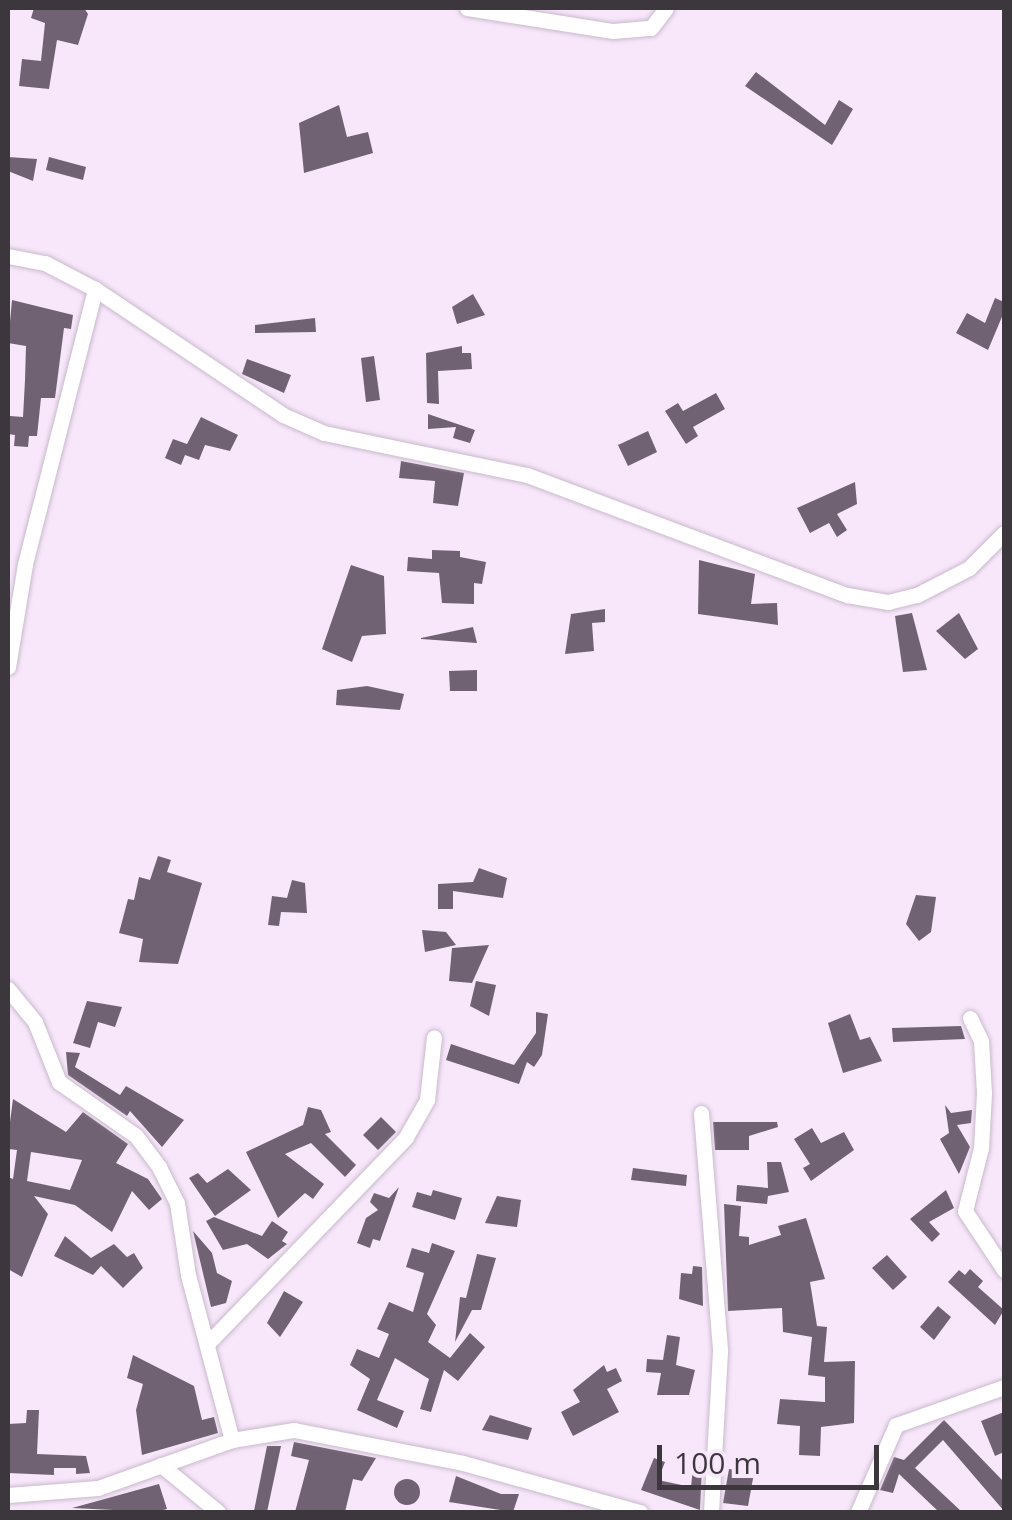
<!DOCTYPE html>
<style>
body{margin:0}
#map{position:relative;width:1012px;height:1520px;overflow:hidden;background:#f8e7fb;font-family:"Open Sans",sans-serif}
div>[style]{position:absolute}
.building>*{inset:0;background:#706273}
.round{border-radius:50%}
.roads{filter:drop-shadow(0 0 2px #c9b9cc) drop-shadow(0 0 2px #c9b9cc)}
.street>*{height:15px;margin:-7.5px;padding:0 7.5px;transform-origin:7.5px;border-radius:7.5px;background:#fff}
span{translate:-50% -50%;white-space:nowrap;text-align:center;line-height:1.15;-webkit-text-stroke:10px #f8e7fb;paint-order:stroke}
.frame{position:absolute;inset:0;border:10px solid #3c363d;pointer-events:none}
.scale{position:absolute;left:657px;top:1445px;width:222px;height:45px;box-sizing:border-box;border:5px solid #3c363d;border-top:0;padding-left:12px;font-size:30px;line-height:35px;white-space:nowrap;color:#3c363d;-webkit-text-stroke:8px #f8e7fb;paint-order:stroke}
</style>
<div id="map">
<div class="building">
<div style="clip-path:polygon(34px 8px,84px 8px,88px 14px,78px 45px,57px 40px,49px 89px,19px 86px,22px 59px,41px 61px,45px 23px,31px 18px)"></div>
<div style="clip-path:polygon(756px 72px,825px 125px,839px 100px,853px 109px,832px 145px,745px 86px)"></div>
<div style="clip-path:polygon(339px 105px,347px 137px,368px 132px,373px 153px,304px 173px,299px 123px)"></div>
<div style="clip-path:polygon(8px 157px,37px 159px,33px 181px,8px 171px)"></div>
<div style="clip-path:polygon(49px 157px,86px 167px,83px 180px,46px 170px)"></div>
<div style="clip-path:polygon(473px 294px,485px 315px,457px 324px,452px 307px)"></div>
<div style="clip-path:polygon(995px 298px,1004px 302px,1004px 312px,988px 350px,956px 333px,967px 313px,985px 323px)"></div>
<div style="clip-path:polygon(12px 300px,73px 315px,71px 329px,64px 328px,55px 398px,41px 398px,37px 436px,29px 436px,28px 447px,14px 446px,15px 435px,8px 434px,10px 416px,23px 417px,25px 380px,26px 346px,8px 343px)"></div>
<div style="clip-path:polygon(315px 318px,316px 332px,255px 333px,255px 325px)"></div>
<div style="clip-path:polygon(462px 346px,462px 353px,471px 353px,472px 369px,438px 371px,439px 404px,427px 403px,426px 353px)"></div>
<div style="clip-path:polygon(374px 356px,380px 400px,366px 402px,361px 358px)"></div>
<div style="clip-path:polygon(247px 359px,291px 375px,284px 393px,242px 374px)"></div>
<div style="clip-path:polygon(716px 393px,725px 409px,693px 427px,698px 436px,686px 444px,665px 411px,678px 403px,683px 411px)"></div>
<div style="clip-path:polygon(428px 414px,475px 430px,470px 443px,453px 438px,456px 427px,428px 429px)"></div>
<div style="clip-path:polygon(201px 417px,238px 435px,230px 451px,205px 445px,199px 460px,185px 455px,181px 465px,165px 458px,173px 439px,187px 444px)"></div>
<div style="clip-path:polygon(648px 431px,657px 452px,628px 466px,618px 445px)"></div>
<div style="clip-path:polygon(401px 461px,464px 473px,458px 506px,433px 503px,435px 481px,399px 478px)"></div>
<div style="clip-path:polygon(855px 482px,857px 504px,837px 514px,847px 530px,837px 537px,829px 523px,810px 533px,797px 508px)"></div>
<div style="clip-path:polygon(432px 550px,460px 551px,460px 557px,486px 562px,482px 584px,474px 583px,474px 604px,442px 603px,439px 573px,407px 571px,408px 557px,432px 559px)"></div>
<div style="clip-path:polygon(699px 560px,755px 574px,751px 604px,777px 603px,778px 625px,698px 614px)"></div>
<div style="clip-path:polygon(351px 565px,384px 576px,386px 634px,362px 636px,352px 662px,322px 649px)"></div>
<div style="clip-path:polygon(605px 609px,605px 622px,592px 623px,594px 651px,565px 654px,571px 614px)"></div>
<div style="clip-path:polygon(912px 613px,927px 670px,903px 672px,895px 616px)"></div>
<div style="clip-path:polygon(959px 613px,978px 649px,965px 659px,936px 631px)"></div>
<div style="clip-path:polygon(473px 627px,477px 643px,421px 639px,421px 638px)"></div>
<div style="clip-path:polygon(477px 670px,477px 691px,450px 691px,449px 671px)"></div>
<div style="clip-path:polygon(367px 686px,404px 694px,400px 710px,336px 705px,337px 690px)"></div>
<div style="clip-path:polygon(158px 856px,171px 860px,167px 872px,202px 883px,178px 964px,139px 962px,143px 939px,119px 933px,128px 899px,134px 900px,139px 877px,150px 880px)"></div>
<div style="clip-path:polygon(479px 868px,507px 878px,503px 898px,453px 891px,453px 909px,438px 909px,438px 884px,473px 882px)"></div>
<div style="clip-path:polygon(292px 880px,305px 883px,307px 913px,281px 912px,279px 926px,268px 925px,272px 896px,287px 898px)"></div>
<div style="clip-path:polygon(916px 895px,936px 897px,931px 932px,919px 941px,906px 924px)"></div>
<div style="clip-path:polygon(422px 930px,446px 932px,456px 945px,425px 952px)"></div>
<div style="clip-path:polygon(489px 945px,472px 983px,449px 981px,452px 948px)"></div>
<div style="clip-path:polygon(476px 981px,496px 985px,489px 1016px,470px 1006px)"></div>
<div style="clip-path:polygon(87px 1001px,122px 1007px,115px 1027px,98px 1022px,90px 1048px,73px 1043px)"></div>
<div style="clip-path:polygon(536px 1012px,548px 1014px,542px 1055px,534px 1067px,527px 1062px,519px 1084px,446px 1060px,451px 1044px,514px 1065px,536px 1033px)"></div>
<div style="clip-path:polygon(850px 1014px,860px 1040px,870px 1037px,882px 1061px,843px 1073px,828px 1023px)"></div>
<div style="clip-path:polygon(961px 1026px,965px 1039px,893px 1042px,892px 1028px)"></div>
<div style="clip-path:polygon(66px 1052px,80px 1053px,75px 1067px,120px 1095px,126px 1086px,184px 1120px,162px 1147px,130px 1111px,127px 1116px,68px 1075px)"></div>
<div style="clip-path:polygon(evenodd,13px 1099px,66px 1132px,83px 1112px,128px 1144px,116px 1163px,148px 1179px,162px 1199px,149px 1210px,132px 1191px,112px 1232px,75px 1205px,34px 1196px,48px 1214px,22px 1277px,8px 1269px,8px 1177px,13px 1179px,17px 1150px,9px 1149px,8px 1137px,13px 1099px,31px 1152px,82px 1160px,70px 1190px,27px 1181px,31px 1152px)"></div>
<div style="clip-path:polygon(945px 1105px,951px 1113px,972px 1110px,971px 1123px,957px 1125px,970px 1147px,959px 1174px,940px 1139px,949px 1133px)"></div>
<div style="clip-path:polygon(308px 1107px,321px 1110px,331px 1132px,325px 1134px,356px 1165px,345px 1177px,311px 1143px,285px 1154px,324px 1184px,313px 1199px,305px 1193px,278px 1218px,246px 1152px,303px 1125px)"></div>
<div style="clip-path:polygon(381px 1117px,396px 1132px,378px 1150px,363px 1135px)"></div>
<div style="clip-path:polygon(713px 1122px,777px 1122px,778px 1127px,749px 1136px,749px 1150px,715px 1150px)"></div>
<div style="clip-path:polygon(812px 1128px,821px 1143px,844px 1132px,854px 1150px,811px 1181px,803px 1168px,810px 1164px,794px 1139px)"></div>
<div style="clip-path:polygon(767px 1162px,781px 1162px,789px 1192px,768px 1196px,767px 1204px,736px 1201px,737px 1185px,768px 1188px)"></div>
<div style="clip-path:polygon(633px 1168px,687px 1175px,686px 1186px,631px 1180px)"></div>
<div style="clip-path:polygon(228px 1169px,251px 1190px,215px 1216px,189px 1178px,198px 1173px,207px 1183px)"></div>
<div style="clip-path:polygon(399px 1187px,380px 1241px,373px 1239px,370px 1248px,357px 1243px,366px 1218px,378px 1210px,370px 1202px,374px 1193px,389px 1198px)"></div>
<div style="clip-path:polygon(433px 1190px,462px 1198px,455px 1220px,412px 1207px,417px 1192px,431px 1196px)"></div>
<div style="clip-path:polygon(946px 1190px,954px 1208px,929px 1222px,940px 1234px,932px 1242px,910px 1219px)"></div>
<div style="clip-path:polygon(497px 1196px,521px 1200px,517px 1227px,485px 1223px)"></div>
<div style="clip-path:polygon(724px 1204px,741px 1206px,739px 1236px,749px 1237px,749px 1245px,781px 1235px,778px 1226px,806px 1218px,825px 1279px,810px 1282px,817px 1326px,827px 1327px,824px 1362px,855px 1361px,854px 1423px,821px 1427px,820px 1456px,799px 1455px,800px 1426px,777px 1424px,780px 1399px,825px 1402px,825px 1377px,808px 1375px,812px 1337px,783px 1332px,782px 1308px,728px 1311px)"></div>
<div style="clip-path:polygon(214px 1217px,262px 1236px,272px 1221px,288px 1232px,282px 1241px,287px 1244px,268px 1259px,247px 1244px,223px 1250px,206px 1221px)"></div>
<div style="clip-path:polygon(193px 1231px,212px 1253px,217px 1273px,232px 1281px,226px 1303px,211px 1307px)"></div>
<div style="clip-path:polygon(65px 1236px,91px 1258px,114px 1244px,127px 1257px,134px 1253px,143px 1268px,123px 1288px,101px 1266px,93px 1275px,54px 1256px)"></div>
<div style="clip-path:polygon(432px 1243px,455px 1251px,427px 1314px,436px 1325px,428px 1342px,450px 1358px,470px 1333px,485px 1347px,458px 1381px,444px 1370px,431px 1412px,420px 1409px,429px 1379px,395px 1358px,377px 1400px,404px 1411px,397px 1428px,357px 1410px,370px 1379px,350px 1365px,357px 1349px,379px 1358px,389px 1334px,377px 1329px,389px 1302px,413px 1312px,424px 1273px,406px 1267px,412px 1248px,429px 1253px)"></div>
<div style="clip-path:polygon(477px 1254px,496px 1258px,481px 1310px,472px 1310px,455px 1342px,460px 1297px,466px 1298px)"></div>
<div style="clip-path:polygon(887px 1255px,907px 1277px,893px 1290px,872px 1268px)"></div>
<div style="clip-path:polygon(693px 1266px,702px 1267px,703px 1306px,679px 1299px,681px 1273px,692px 1274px)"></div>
<div style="clip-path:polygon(970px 1269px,983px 1281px,978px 1287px,1004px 1310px,995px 1325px,948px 1282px,959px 1270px,965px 1275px)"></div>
<div style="clip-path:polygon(284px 1291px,303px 1302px,280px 1337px,267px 1323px)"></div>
<div style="clip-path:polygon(938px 1306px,951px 1317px,934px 1340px,920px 1327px)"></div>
<div style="clip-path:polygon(667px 1335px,680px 1337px,676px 1365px,695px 1370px,689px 1395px,657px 1395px,661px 1373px,646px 1372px,647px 1359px,663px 1360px)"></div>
<div style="clip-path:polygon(133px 1355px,194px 1386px,202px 1420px,214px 1417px,218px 1433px,142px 1455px,136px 1410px,143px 1384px,127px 1378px)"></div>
<div style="clip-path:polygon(604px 1365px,607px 1372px,616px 1368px,622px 1381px,607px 1389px,619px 1412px,573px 1436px,561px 1412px,580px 1402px,573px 1390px)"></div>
<div style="clip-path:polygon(27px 1410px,39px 1410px,37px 1454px,86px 1456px,90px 1473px,76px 1474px,76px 1468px,54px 1468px,54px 1475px,8px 1473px,8px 1424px,26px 1423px)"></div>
<div style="clip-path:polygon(1004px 1412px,1004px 1452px,995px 1456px,981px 1421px)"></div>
<div style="clip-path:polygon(490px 1415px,532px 1428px,528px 1440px,482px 1430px)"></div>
<div style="clip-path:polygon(944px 1420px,1004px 1482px,1004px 1511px,943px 1440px,915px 1468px,962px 1512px,939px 1512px,899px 1474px,893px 1493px,880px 1490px,894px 1457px,904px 1460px)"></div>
<div style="clip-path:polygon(294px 1442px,376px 1458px,362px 1481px,353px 1479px,345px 1512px,295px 1512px,309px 1460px,291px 1456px)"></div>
<div style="clip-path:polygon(267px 1446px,281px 1446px,267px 1512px,260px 1512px,254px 1511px)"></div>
<div style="clip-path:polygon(654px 1458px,665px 1462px,658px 1480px,691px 1487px,693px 1467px,702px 1467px,700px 1510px,641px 1490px)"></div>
<div style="clip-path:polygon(729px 1469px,754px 1473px,748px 1506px,723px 1503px)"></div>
<div style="clip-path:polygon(456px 1476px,501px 1494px,519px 1494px,513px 1512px,449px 1502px)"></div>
<div class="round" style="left:394px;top:1479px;width:26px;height:26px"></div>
<div style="clip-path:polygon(159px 1484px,167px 1509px,155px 1512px,72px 1508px)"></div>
</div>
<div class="roads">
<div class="street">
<div style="left:467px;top:8px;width:148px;rotate:9deg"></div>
<div style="left:613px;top:31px;width:38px;rotate:-5deg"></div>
<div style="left:651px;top:28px;width:25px;rotate:-53deg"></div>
<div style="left:8px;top:256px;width:38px;rotate:11deg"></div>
<div style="left:45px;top:263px;width:56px;rotate:27.5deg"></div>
<div style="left:95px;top:289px;width:226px;rotate:33.8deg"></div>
<div style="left:283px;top:415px;width:45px;rotate:23.7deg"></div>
<div style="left:324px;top:433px;width:207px;rotate:11.7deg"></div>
<div style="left:527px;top:475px;width:342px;rotate:20.6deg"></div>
<div style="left:847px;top:595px;width:42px;rotate:9.7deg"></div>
<div style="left:888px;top:602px;width:30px;rotate:-14deg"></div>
<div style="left:917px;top:595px;width:59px;rotate:-27.4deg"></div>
<div style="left:969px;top:568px;width:49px;rotate:-45deg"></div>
<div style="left:8px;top:667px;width:104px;rotate:-80.6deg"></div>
<div style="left:25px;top:564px;width:284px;rotate:-75.7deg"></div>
<div style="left:8px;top:989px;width:43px;rotate:50.7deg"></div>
<div style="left:35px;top:1022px;width:65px;rotate:68.2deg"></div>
<div style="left:59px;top:1082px;width:94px;rotate:35deg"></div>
<div style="left:136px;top:1136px;width:39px;rotate:53deg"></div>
<div style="left:159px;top:1167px;width:40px;rotate:63.4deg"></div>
<div style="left:177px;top:1203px;width:73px;rotate:81.3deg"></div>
<div style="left:188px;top:1275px;width:171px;rotate:75.1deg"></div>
<div style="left:970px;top:1018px;width:25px;rotate:64deg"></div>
<div style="left:981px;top:1041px;width:52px;rotate:86.7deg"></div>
<div style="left:984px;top:1093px;width:55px;rotate:93.1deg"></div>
<div style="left:981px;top:1148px;width:65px;rotate:104.3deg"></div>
<div style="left:965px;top:1211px;width:71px;rotate:56.5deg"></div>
<div style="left:701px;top:1113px;width:239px;rotate:85.4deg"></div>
<div style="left:720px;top:1351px;width:161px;rotate:93.2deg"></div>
<div style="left:210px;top:1341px;width:283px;rotate:-46.1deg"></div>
<div style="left:406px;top:1137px;width:43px;rotate:-60.4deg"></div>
<div style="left:427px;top:1100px;width:63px;rotate:-83.7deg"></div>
<div style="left:161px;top:1465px;width:74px;rotate:39.5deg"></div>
<div style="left:8px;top:1495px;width:90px;rotate:-4.4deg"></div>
<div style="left:98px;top:1488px;width:142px;rotate:-19.7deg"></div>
<div style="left:232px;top:1440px;width:63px;rotate:-9.2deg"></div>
<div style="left:294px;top:1430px;width:172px;rotate:11deg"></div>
<div style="left:463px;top:1463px;width:184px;rotate:15.5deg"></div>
<div style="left:858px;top:1512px;width:95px;rotate:-66.4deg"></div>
<div style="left:896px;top:1425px;width:114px;rotate:-19.4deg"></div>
</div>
</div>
<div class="frame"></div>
<div class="scale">100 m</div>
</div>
